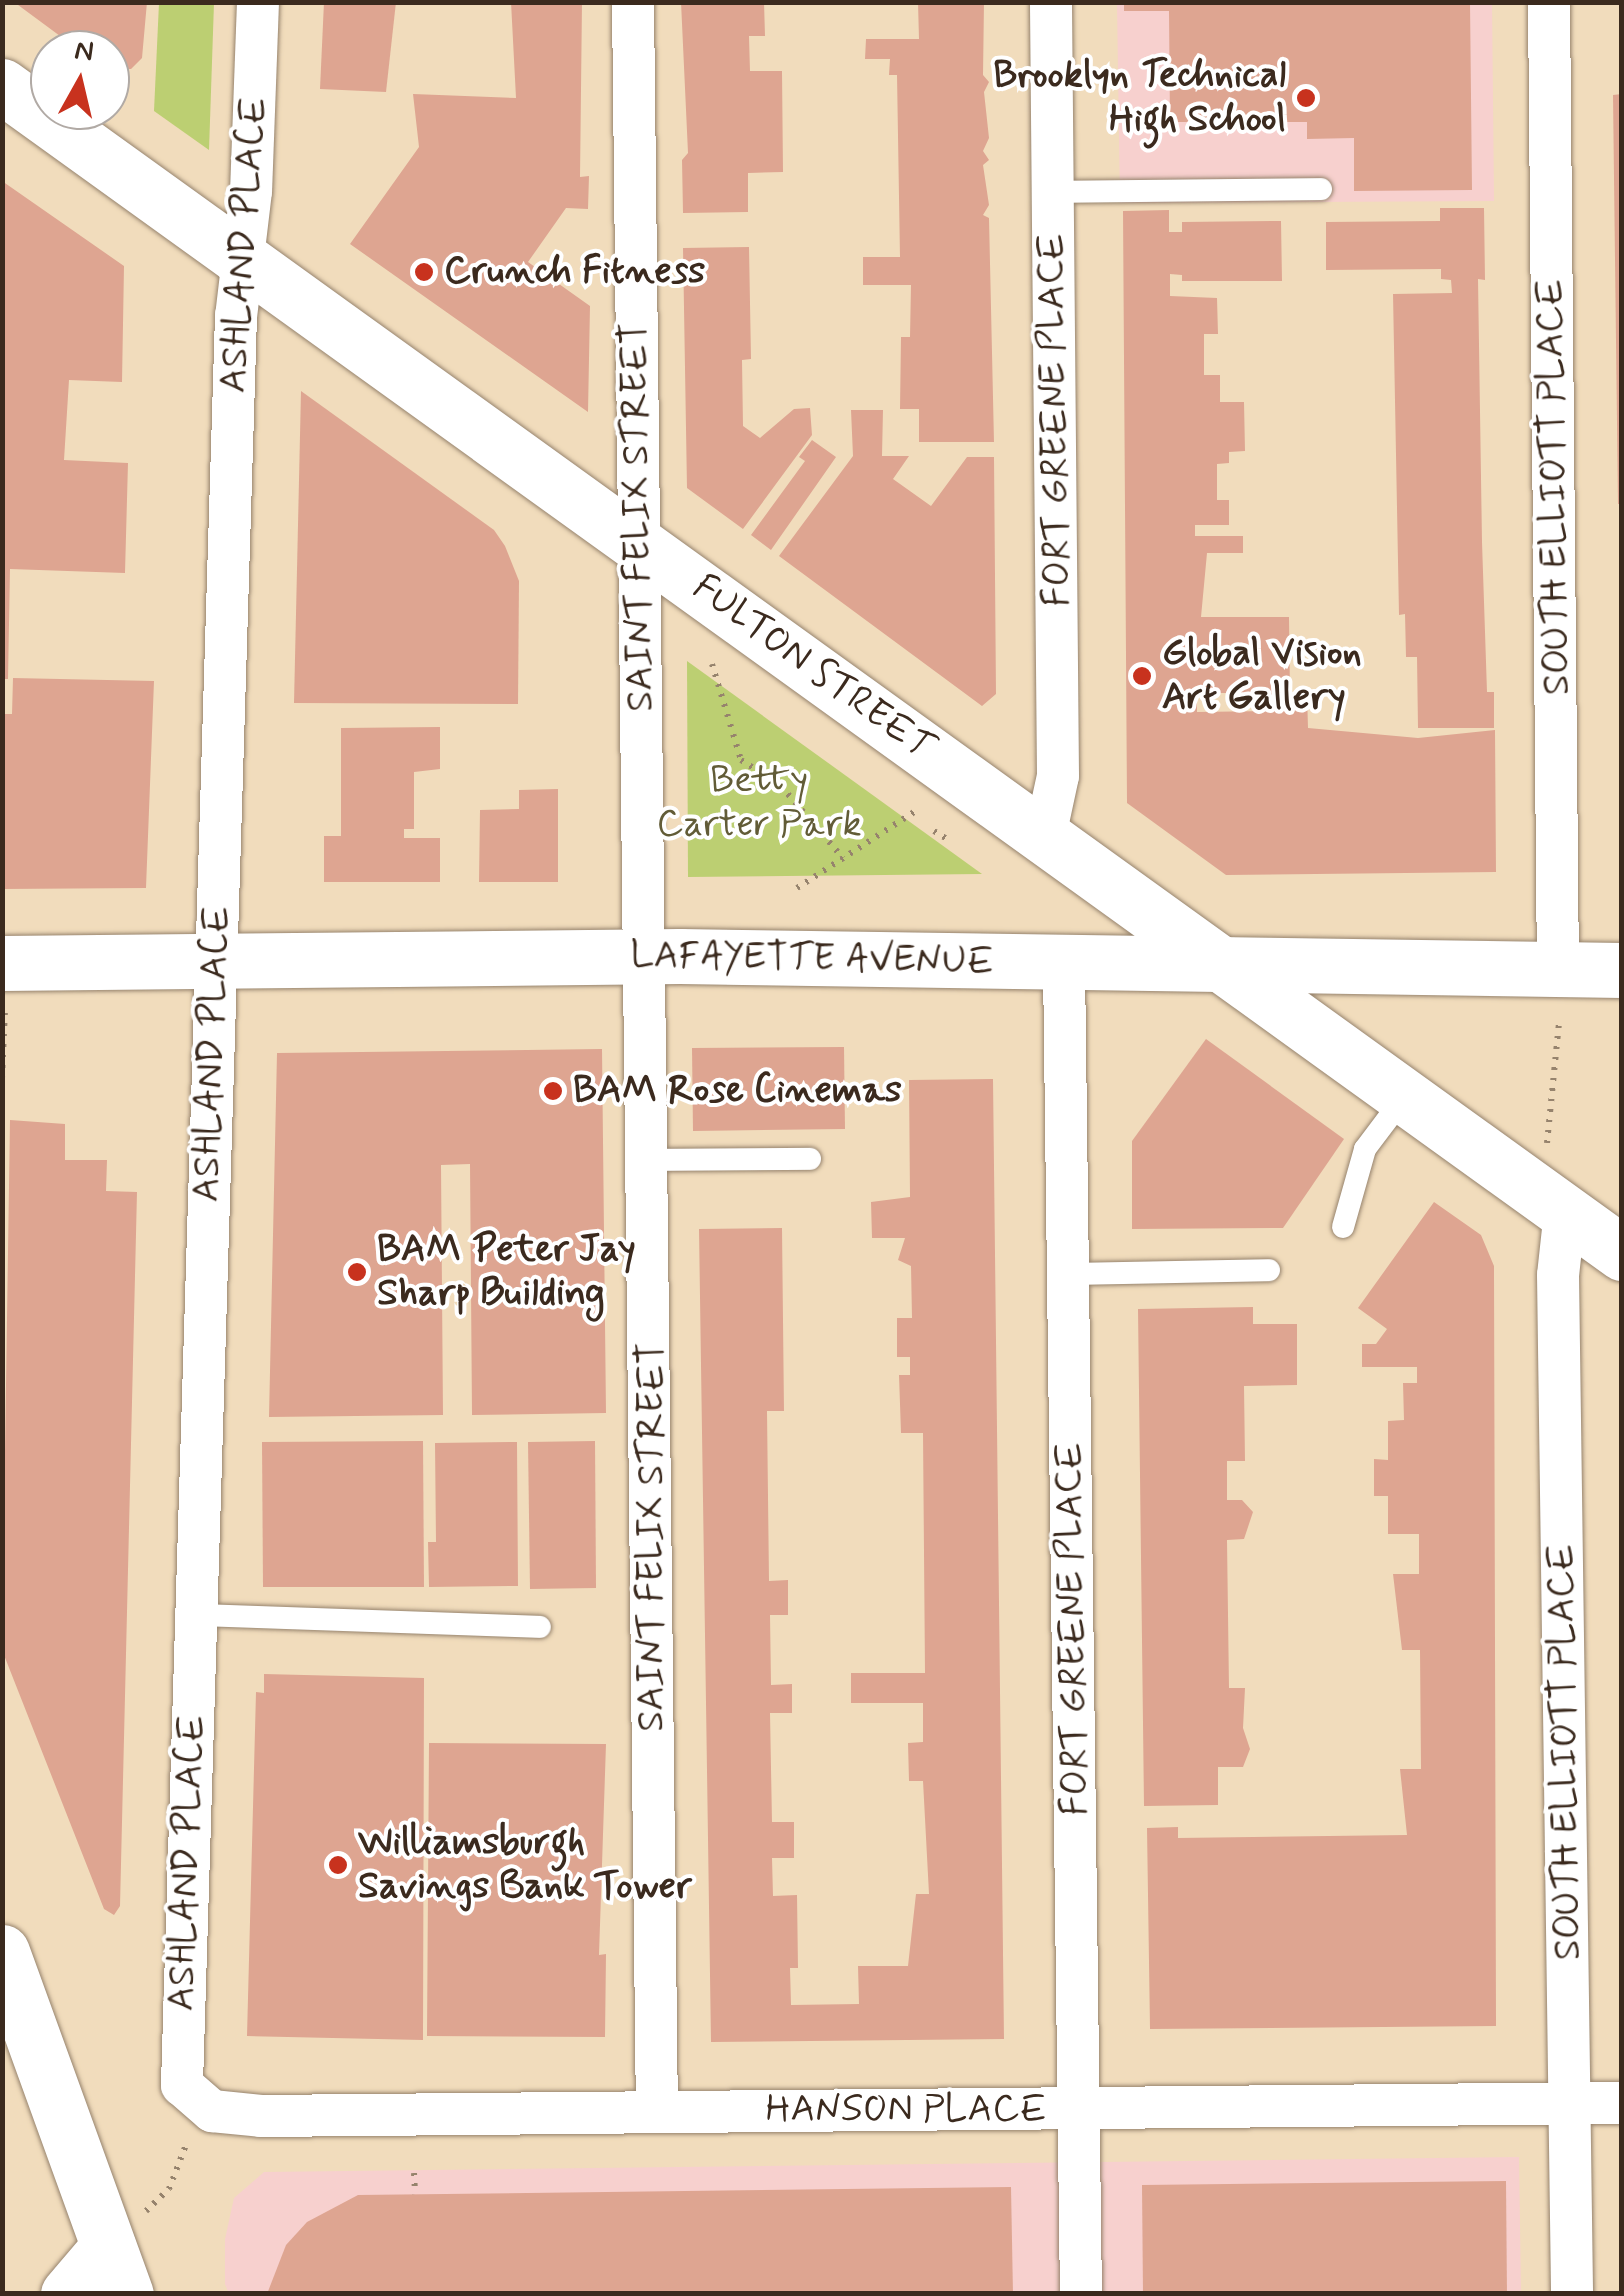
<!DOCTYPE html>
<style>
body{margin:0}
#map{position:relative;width:1624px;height:2296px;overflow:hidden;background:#f1dcbc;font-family:Mynerve,sans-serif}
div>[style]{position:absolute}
.built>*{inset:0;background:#f7d0ce}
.green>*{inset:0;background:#bccf72}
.building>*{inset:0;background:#dea591}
.path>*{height:6px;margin-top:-3px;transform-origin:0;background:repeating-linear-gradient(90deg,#96836d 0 2.5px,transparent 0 10.5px)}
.roads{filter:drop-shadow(0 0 2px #96836d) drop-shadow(0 0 2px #96836d)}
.lane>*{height:22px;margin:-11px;padding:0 11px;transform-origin:11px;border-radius:11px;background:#fff}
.street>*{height:42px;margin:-21px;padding:0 21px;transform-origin:21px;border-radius:21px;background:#fff}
.secondary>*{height:55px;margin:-27.5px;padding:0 27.5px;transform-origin:27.5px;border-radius:27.5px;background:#fff}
.primary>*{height:55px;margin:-27.5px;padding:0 27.5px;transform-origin:27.5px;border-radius:27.5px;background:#fff}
.dots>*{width:28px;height:28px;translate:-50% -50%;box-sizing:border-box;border:5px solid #fff;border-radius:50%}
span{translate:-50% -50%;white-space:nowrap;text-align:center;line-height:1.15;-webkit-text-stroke:8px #fff;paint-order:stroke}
.poi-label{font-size:38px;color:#3b2a1e;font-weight:700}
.right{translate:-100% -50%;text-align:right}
.left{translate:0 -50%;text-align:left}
.street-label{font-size:38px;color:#3b2a1e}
.park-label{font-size:38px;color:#625c37}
.frame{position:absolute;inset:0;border:5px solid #3b2a1e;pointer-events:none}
.north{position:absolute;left:30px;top:30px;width:100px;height:100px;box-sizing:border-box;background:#fff;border:2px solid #b1aaa5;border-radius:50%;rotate:8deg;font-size:28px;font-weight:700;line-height:40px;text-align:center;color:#3b2a1e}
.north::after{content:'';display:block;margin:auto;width:35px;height:45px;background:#c8321e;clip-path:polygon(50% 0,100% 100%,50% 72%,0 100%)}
</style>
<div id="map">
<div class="built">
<div style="clip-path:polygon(1117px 3px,1492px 3px,1494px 201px,1120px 203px)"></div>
<div style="clip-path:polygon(1519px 2157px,1521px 2293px,229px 2294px,225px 2284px,225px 2239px,234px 2198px,264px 2172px)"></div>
</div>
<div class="green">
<div style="clip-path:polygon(159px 3px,214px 3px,209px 150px,154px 111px)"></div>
<div style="clip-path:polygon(687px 661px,892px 809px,982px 874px,688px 877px)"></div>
</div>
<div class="building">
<div style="clip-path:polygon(14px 2px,147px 2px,142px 58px,131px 69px,110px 70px,110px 50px,79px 50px)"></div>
<div style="clip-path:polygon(324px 2px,396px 2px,386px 92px,320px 89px)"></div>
<div style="clip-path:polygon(511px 2px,582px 2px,580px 177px,589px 176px,588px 209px,566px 208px,528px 262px,590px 306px,588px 412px,350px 244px,419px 147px,413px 94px,516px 98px)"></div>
<div style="clip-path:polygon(681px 2px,764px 2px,765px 36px,749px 36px,750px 71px,782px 71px,783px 172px,748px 173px,748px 212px,683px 213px,682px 160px,688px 153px)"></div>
<div style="clip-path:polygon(918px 2px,984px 2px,983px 75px,989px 82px,984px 92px,989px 138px,983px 151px,989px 160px,983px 165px,989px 205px,983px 215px,989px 218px,994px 442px,919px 442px,919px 409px,900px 409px,901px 337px,910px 337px,911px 285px,863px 285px,863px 257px,900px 257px,897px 75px,889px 75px,890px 59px,865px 59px,866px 39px,919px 39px)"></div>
<div style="clip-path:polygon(1124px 2px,1470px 2px,1472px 190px,1354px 191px,1354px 138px,1307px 139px,1307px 122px,1170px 122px,1169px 11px,1124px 11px)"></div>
<div style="clip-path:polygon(1622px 94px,1622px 504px,1618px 504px,1613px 95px)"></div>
<div style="clip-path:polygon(2px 181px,124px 266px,122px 382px,69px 380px,64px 460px,128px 463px,125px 573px,10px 569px,8px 679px,2px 679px)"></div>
<div style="clip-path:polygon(1440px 208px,1484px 208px,1485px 280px,1478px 279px,1482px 542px,1487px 692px,1494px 692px,1494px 728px,1418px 728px,1417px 657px,1406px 657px,1405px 614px,1399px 615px,1393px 294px,1452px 293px,1451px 280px,1441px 279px,1441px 269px,1326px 270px,1326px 222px,1440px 221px)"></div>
<div style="clip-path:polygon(evenodd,1169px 210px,1169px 232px,1182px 232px,1182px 222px,1281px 221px,1282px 281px,1182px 281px,1182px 275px,1170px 274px,1170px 296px,1217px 298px,1218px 334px,1204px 334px,1204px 375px,1220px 375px,1220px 402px,1244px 402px,1245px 451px,1229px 452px,1229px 463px,1217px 464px,1217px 500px,1229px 500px,1229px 525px,1195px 525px,1195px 536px,1243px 536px,1243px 553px,1207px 553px,1201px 617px,1289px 617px,1290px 693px,1307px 693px,1308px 728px,1418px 738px,1495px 730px,1496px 872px,1226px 875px,1127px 803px,1123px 211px,1169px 210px,1197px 693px,1271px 693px,1271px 711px,1197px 712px,1197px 693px)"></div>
<div style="clip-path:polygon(749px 247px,751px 359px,742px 360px,743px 426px,760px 438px,794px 409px,810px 408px,812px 435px,743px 529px,687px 488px,683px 248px)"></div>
<div style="clip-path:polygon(301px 391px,494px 530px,505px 546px,519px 581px,518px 704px,294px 703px)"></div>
<div style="clip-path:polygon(851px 410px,883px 410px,882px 456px,909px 456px,893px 479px,931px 506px,967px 457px,994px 457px,996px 694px,982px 706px,779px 556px,853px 456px)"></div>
<div style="clip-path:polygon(812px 440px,836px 457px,771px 550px,751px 535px,805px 461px,799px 457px)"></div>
<div style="clip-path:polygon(13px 678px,154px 681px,146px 888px,2px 889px,2px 714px,12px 714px)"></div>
<div style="clip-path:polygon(440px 727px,440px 769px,414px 772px,414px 829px,404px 829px,404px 838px,440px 838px,440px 882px,324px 882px,324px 836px,341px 836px,341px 728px)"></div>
<div style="clip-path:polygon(558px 789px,558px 882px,479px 882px,480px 810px,519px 809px,519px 790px)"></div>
<div style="clip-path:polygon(1206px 1039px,1344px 1139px,1283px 1228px,1132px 1229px,1132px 1141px)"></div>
<div style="clip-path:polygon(844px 1047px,845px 1129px,693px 1131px,692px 1048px)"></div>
<div style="clip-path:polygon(602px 1049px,606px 1413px,472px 1415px,470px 1164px,441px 1165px,443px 1415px,269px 1417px,277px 1053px)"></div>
<div style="clip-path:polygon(993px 1079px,1004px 2039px,711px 2042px,699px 1229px,782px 1228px,784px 1411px,767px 1411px,769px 1581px,788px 1580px,788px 1615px,770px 1615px,771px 1685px,792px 1684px,792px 1713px,770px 1713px,772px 1822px,794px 1822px,794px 1858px,772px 1858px,773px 1896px,797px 1895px,798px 1968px,790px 1968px,791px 2005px,859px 2004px,858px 1966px,908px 1966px,916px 1894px,929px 1894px,923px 1781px,909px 1781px,908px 1743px,923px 1742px,923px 1703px,851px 1703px,851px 1673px,925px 1673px,923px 1433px,901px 1433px,899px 1375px,910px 1375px,910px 1357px,897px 1357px,897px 1318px,912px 1318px,911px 1266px,898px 1260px,905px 1238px,872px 1238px,871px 1202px,910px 1197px,909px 1080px)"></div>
<div style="clip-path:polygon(10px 1120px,65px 1124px,65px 1160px,107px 1160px,106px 1191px,137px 1192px,120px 1906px,114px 1915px,104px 1909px,2px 1650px)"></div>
<div style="clip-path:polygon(1434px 1202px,1481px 1235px,1494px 1266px,1496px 2026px,1150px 2029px,1147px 1828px,1178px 1827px,1178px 1838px,1407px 1835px,1400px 1769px,1421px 1769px,1420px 1650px,1402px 1650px,1393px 1574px,1419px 1574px,1419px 1534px,1388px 1534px,1388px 1496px,1374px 1496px,1374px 1459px,1388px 1460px,1388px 1421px,1404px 1420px,1403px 1383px,1417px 1383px,1417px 1367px,1362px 1367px,1362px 1344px,1376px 1344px,1387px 1329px,1358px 1308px)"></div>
<div style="clip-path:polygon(1253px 1307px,1253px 1324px,1297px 1324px,1297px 1385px,1244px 1386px,1245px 1461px,1227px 1461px,1227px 1500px,1242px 1500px,1253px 1512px,1244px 1539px,1227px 1540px,1229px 1688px,1245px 1688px,1243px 1728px,1250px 1749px,1243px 1767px,1218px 1767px,1218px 1805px,1144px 1806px,1138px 1309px)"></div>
<div style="clip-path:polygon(423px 1441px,424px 1587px,263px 1587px,262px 1442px)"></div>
<div style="clip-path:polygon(595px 1441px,596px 1588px,530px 1589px,528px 1442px)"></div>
<div style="clip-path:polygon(517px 1442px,518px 1586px,429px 1587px,428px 1542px,436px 1542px,435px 1443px)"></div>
<div style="clip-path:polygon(264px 1674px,424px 1678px,423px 2040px,247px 2036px,256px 1692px,264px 1693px)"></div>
<div style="clip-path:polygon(429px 1743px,606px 1744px,599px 1955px,606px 1954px,605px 2037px,427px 2036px)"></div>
<div style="clip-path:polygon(1506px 2181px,1507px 2294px,1143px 2294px,1142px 2185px)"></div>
<div style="clip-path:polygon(1011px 2187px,1013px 2294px,267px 2294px,286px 2245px,307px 2222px,358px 2195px)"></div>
</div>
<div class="path">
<div style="left:712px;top:664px;width:100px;rotate:73.2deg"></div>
<div style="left:741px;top:760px;width:48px;rotate:33deg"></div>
<div style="left:781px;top:786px;width:95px;rotate:49.3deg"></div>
<div style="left:934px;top:831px;width:19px;rotate:32deg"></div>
<div style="left:797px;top:888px;width:143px;rotate:-33deg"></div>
<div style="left:2px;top:1078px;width:69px;rotate:-87.5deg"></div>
<div style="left:1547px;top:1143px;width:121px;rotate:-84.3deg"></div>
<div style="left:414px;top:2173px;width:21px;rotate:87deg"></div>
<div style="left:146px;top:2211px;width:32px;rotate:-44deg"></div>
<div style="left:169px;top:2189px;width:50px;rotate:-69deg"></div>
</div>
<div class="roads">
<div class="lane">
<div style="left:1053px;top:192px;width:268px;rotate:-0.6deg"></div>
<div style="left:649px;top:1160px;width:161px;rotate:-0.4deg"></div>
<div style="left:1343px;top:1227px;width:81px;rotate:-74.2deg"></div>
<div style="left:1365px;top:1149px;width:66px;rotate:-53deg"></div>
<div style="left:1069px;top:1274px;width:200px;rotate:-1.1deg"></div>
<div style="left:197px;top:1615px;width:343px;rotate:2deg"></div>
</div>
<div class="street">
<div style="left:258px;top:2px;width:189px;rotate:92.1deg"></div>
<div style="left:251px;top:191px;width:126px;rotate:96.8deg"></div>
<div style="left:236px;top:316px;width:1770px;rotate:91.75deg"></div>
<div style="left:182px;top:2085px;width:40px;rotate:41deg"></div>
<div style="left:212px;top:2111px;width:49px;rotate:5.8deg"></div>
<div style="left:261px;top:2116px;width:1361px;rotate:-0.55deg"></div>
<div style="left:633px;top:2px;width:2110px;rotate:89.35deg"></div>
<div style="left:1549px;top:2px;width:969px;rotate:89.47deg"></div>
<div style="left:1045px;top:836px;width:61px;rotate:-77.8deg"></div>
<div style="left:1058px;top:776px;width:774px;rotate:-90.52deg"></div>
<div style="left:1064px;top:964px;width:1330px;rotate:89.27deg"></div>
<div style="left:1565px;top:1211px;width:64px;rotate:96.2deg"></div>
<div style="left:1558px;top:1275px;width:1019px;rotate:89.21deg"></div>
</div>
<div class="secondary">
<div style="left:2px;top:86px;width:1997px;rotate:35.77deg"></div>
<div style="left:2px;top:963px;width:678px;rotate:-0.59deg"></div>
<div style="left:680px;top:956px;width:942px;rotate:0.85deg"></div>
</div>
<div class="primary">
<div style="left:2px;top:1952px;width:364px;rotate:70.1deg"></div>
<div style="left:68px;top:2294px;width:62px;rotate:-49.6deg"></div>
</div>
</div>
<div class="dots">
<div style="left:1306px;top:98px;background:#c8321e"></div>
<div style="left:424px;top:272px;background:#c8321e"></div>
<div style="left:1142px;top:676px;background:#c8321e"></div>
<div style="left:553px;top:1091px;background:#c8321e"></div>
<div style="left:357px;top:1272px;background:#c8321e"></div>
<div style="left:338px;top:1865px;background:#c8321e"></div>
</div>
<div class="poi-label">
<span class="right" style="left:1286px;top:98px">Brooklyn Technical<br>High School</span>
<span class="left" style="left:444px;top:272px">Crunch Fitness</span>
<span class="left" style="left:1162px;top:676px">Global Vision<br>Art Gallery</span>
<span class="left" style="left:573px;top:1091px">BAM Rose Cinemas</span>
<span class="left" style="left:377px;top:1272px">BAM Peter Jay<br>Sharp Building</span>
<span class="left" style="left:358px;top:1865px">Williamsburgh<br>Savings Bank Tower</span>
</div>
<div class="street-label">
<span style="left:244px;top:245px;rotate:-86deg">ASHLAND PLACE</span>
<span style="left:1055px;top:420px;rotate:-91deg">FORT GREENE PLACE</span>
<span style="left:1554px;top:487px;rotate:-91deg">SOUTH ELLIOTT PLACE</span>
<span style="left:638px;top:517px;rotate:-91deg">SAINT FELIX STREET</span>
<span style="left:813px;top:668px;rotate:36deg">FULTON STREET</span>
<span style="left:812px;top:959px;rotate:1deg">LAFAYETTE AVENUE</span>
<span style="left:212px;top:1054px;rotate:-88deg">ASHLAND PLACE</span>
<span style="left:652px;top:1537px;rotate:-90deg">SAINT FELIX STREET</span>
<span style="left:1073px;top:1629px;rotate:-91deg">FORT GREENE PLACE</span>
<span style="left:1565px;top:1752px;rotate:-91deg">SOUTH ELLIOTT PLACE</span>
<span style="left:187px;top:1863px;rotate:-88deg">ASHLAND PLACE</span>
<span style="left:906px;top:2110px">HANSON PLACE</span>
</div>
<div class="park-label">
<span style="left:759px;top:803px">Betty<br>Carter Park</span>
</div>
<div class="frame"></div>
<div class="north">N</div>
</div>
